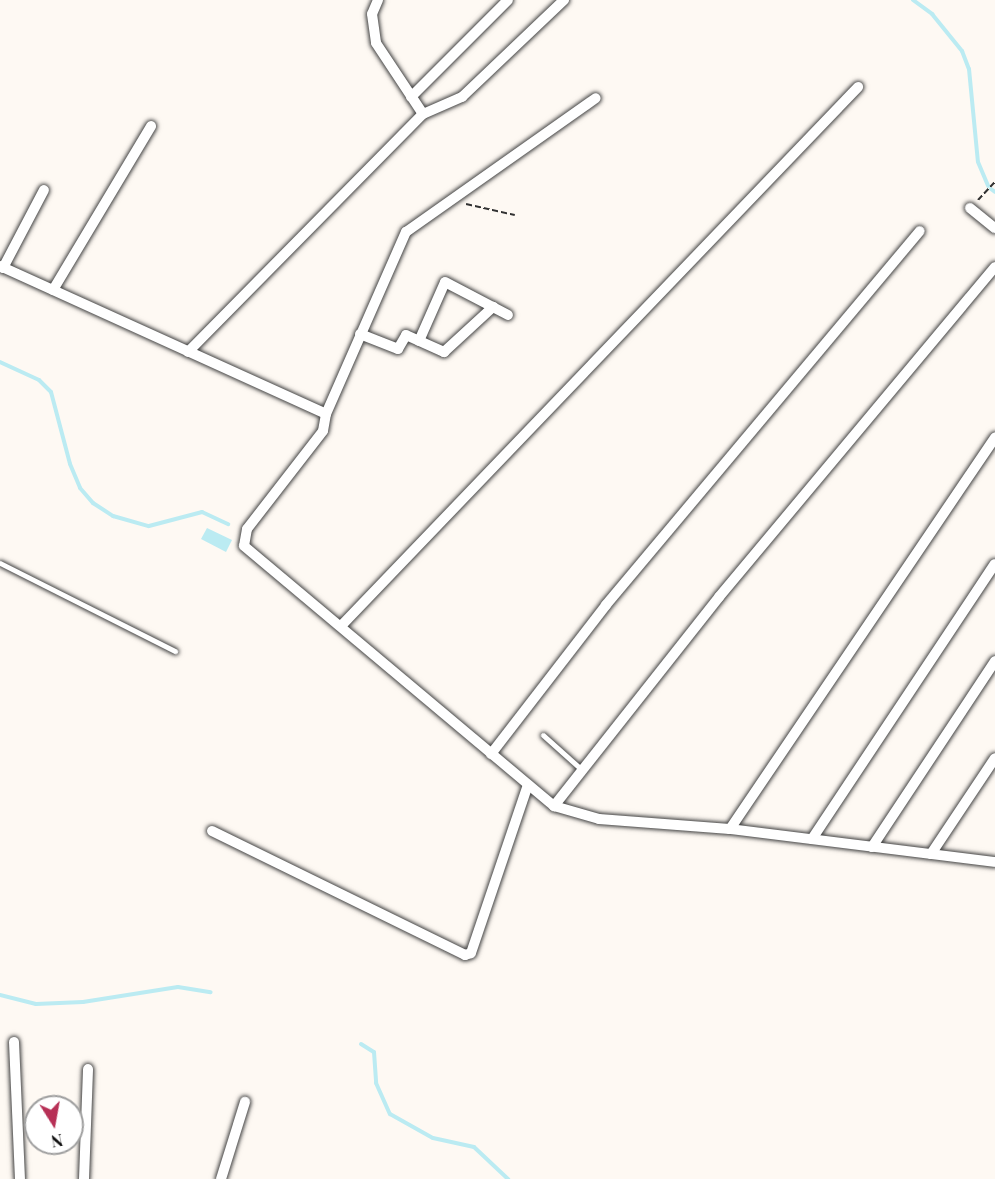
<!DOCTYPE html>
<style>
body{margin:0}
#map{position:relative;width:995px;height:1179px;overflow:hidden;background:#fef9f3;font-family:"Playfair Display",serif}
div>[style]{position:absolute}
.water>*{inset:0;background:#bbebf2}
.stream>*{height:4px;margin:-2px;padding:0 2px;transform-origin:2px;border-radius:2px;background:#bbebf2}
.path>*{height:2px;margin-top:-1px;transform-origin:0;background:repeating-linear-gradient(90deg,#323232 0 6px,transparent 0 9px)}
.roads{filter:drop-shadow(0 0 2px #434343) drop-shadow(0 0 2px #434343)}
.lane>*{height:5px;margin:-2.5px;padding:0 2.5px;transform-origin:2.5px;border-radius:2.5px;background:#fff}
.street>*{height:10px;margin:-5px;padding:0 5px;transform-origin:5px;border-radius:5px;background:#fff}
span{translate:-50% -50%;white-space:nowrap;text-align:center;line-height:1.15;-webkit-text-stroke:6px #fff;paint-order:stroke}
.north{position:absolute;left:24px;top:1095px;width:60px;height:60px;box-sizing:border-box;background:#fff;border:2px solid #9f9f9f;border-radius:50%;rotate:169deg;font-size:16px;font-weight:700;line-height:24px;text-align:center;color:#101010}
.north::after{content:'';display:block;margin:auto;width:21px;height:27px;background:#b73056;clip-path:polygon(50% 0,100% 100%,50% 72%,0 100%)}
</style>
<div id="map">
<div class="water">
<div style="clip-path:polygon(207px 528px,232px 540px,226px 552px,201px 539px)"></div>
</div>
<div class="stream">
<div style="left:913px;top:0;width:24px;rotate:36deg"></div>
<div style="left:932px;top:14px;width:48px;rotate:51deg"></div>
<div style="left:962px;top:51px;width:19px;rotate:69deg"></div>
<div style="left:969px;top:69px;width:93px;rotate:84.5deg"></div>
<div style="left:978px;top:162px;width:26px;rotate:67deg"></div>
<div style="left:991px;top:189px;width:5px;rotate:37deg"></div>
<div style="left:0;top:362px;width:43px;rotate:24.8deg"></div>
<div style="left:39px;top:380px;width:17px;rotate:45deg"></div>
<div style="left:51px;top:392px;width:74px;rotate:75.2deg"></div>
<div style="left:70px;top:464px;width:26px;rotate:67deg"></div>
<div style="left:80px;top:488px;width:20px;rotate:49deg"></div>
<div style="left:93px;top:503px;width:24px;rotate:33deg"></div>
<div style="left:113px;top:516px;width:37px;rotate:16deg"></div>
<div style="left:149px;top:526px;width:55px;rotate:-14.8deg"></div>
<div style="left:202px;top:512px;width:29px;rotate:25deg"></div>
<div style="left:0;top:995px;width:37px;rotate:14deg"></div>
<div style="left:36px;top:1004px;width:47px;rotate:-2.4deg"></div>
<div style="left:83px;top:1002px;width:96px;rotate:-9deg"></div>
<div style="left:178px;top:987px;width:33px;rotate:9deg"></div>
<div style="left:361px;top:1044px;width:15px;rotate:32deg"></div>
<div style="left:374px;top:1052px;width:31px;rotate:86deg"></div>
<div style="left:376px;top:1083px;width:34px;rotate:66deg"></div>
<div style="left:390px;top:1114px;width:49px;rotate:29.2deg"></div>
<div style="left:433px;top:1138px;width:42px;rotate:12.4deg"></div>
<div style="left:474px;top:1147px;width:47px;rotate:43.3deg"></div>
</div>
<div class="path">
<div style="left:978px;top:200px;width:25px;rotate:-47deg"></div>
<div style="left:466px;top:204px;width:50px;rotate:12.7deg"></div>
</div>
<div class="roads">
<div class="lane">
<div style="left:0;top:563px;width:196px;rotate:26.7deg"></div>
<div style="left:543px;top:735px;width:52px;rotate:41.9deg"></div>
</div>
<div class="street">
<div style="left:378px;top:0;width:15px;rotate:113deg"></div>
<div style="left:372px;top:14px;width:29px;rotate:82deg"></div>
<div style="left:376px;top:43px;width:85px;rotate:56.5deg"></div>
<div style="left:411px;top:97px;width:137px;rotate:-45deg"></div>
<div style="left:970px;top:208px;width:32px;rotate:39deg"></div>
<div style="left:0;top:266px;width:358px;rotate:24.4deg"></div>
<div style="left:326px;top:414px;width:17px;rotate:100deg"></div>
<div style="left:323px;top:431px;width:124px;rotate:127.8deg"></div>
<div style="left:247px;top:529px;width:17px;rotate:100deg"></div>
<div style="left:244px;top:546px;width:405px;rotate:40deg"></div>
<div style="left:554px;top:806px;width:47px;rotate:16.1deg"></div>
<div style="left:599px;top:819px;width:131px;rotate:4.4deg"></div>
<div style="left:730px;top:829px;width:267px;rotate:7.1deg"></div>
<div style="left:3px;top:268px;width:88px;rotate:-62.3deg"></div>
<div style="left:53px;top:290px;width:191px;rotate:-59.1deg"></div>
<div style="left:360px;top:334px;width:41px;rotate:21.5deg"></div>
<div style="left:398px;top:349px;width:16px;rotate:-60deg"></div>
<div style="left:406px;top:335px;width:42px;rotate:24.1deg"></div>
<div style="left:444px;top:352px;width:67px;rotate:-42.6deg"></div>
<div style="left:419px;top:341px;width:64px;rotate:-66.2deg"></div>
<div style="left:445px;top:282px;width:71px;rotate:27.6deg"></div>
<div style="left:188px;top:352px;width:334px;rotate:-45.4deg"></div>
<div style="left:423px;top:114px;width:43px;rotate:-23.6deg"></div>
<div style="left:462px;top:97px;width:141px;rotate:-43.6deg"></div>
<div style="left:326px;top:414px;width:199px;rotate:-66.3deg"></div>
<div style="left:406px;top:232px;width:232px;rotate:-35.2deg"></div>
<div style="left:341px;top:626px;width:747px;rotate:-46.19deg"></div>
<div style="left:491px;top:754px;width:188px;rotate:-52.3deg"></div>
<div style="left:606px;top:605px;width:488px;rotate:-50deg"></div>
<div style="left:554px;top:806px;width:266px;rotate:-51.7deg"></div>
<div style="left:719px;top:597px;width:430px;rotate:-50.1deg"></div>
<div style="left:730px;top:829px;width:473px;rotate:-55.9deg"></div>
<div style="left:212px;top:831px;width:282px;rotate:26.1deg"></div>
<div style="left:465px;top:955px;width:6px;rotate:-18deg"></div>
<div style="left:471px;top:953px;width:177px;rotate:-71.3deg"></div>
<div style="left:812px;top:839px;width:330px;rotate:-56.4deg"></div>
<div style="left:872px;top:847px;width:223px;rotate:-56.5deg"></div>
<div style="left:931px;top:854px;width:115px;rotate:-56.3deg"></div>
<div style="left:14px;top:1042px;width:137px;rotate:87.5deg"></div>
<div style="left:84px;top:1179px;width:110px;rotate:-87.9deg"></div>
<div style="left:221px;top:1179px;width:81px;rotate:-72.7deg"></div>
</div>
</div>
<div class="north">N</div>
</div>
